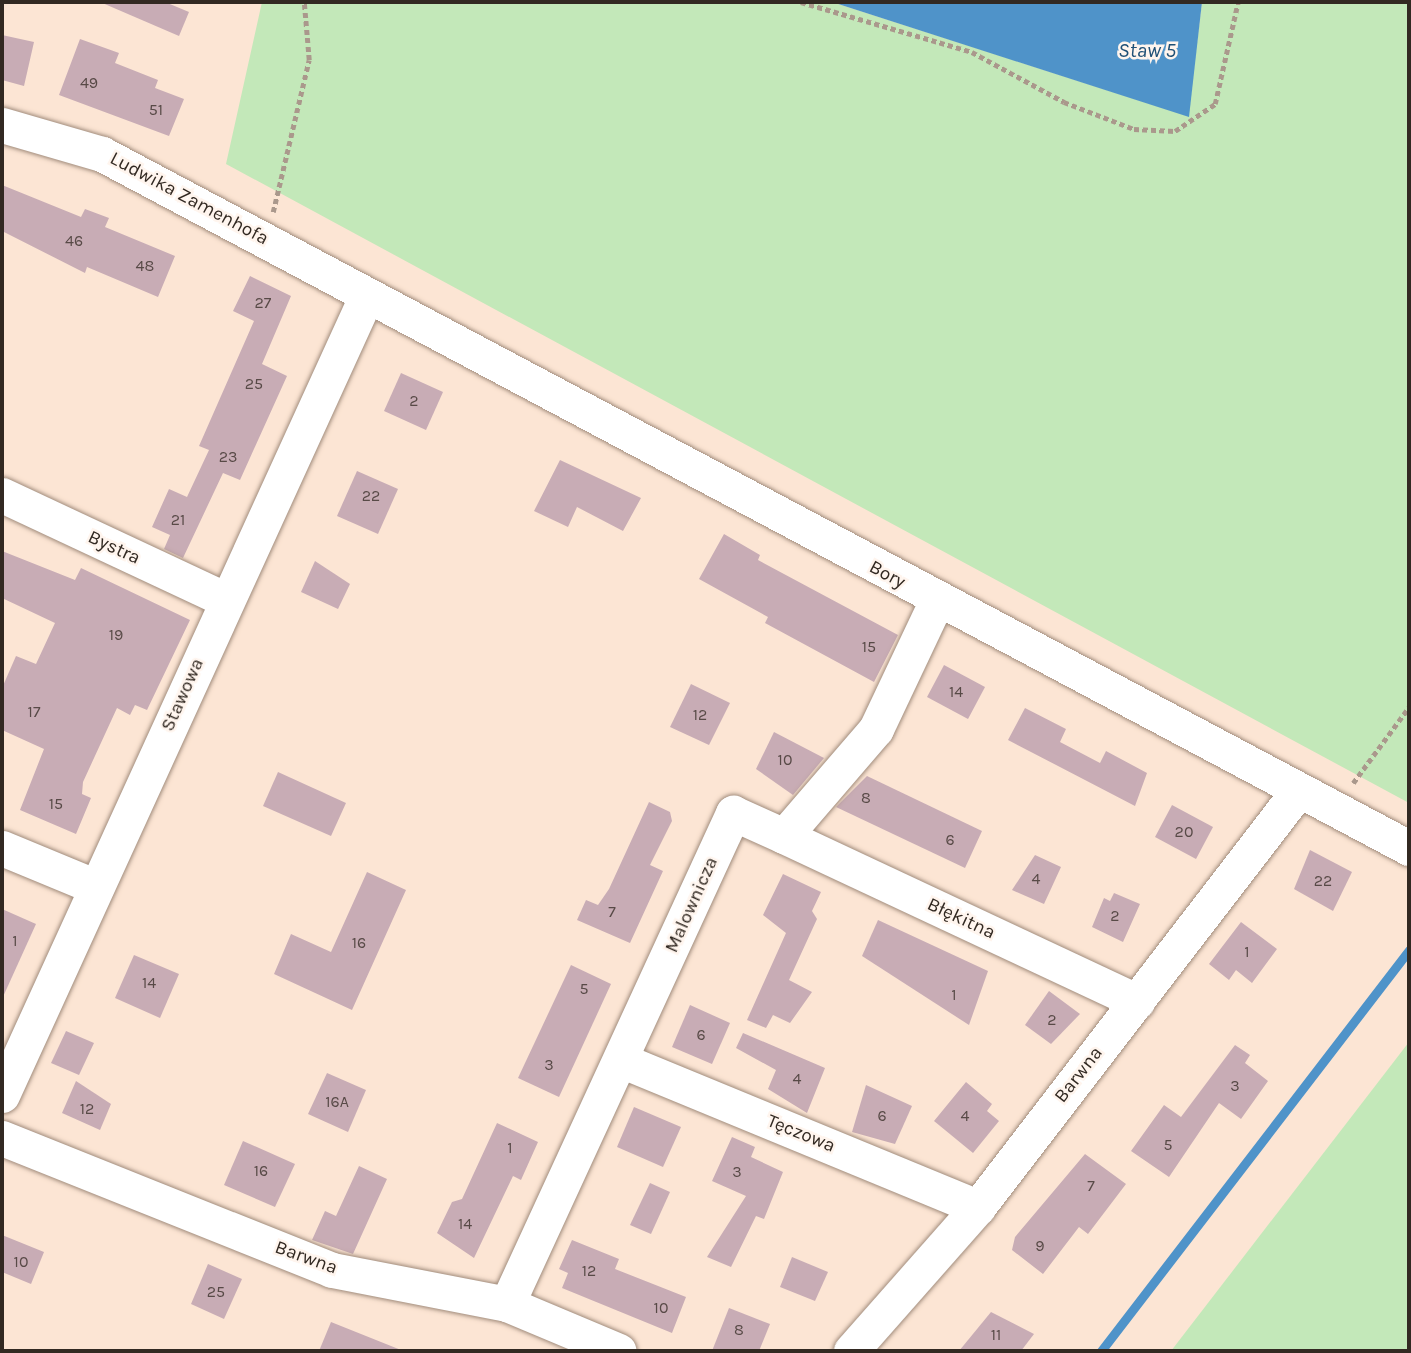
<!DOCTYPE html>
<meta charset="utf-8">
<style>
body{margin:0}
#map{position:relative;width:1411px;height:1353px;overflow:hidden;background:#fce5d4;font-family:Karla,sans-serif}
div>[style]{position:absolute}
.green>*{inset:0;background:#c3e8b9}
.water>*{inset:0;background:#4f93c9}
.stream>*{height:9px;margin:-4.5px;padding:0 4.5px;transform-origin:4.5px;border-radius:4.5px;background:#4f93c9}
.building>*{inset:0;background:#c8acb5}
.path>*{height:4.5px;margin-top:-2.25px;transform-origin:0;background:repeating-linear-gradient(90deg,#aa988c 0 5px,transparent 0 8.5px)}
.roads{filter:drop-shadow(0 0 2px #a18c7c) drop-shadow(0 0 2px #a18c7c)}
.minor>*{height:35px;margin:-17.5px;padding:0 17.5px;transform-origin:17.5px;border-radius:17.5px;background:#fff}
span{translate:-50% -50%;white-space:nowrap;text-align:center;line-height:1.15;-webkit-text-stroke:5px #fff5ee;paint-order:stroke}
.number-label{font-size:16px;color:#584a47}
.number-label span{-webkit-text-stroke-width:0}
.street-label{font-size:19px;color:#322922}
.water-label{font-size:21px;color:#1f5076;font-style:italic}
.frame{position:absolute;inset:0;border:4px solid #322922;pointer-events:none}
</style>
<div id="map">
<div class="green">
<div style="clip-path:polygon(262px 2px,832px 2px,1188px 116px,1202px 2px,1409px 2px,1409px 803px,226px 164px)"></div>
<div style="clip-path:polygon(1409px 1042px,1409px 1351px,1171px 1351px)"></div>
</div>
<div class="water">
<div style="clip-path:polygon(832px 2px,1202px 2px,1189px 117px)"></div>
</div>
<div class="stream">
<div style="left:1101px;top:1351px;width:506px;rotate:-52.47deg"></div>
</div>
<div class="building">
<div style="clip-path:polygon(100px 2px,165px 2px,189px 12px,179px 36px)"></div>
<div style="clip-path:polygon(2px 35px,34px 42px,24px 86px,2px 80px)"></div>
<div style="clip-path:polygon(80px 39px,119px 53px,115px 63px,158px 80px,155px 88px,184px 99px,169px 136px,59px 95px)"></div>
<div style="clip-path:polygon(2px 185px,81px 217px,85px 209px,109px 218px,105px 227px,175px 256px,158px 297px,87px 267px,85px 273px,2px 231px)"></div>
<div style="clip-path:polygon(250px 276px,291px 296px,262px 364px,287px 376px,240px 480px,223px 473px,183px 558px,164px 549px,170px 535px,152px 527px,169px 489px,187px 497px,209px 450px,199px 446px,254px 321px,233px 311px)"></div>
<div style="clip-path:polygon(401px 373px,443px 392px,426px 430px,384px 411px)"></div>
<div style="clip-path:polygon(560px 460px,641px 498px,623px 531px,577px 507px,568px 527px,534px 511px)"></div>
<div style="clip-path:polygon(357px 471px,398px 489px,378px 534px,337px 516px)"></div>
<div style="clip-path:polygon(724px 534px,760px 555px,758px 560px,898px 635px,874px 682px,765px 623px,768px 617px,699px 579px)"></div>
<div style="clip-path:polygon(2px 551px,75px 580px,81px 568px,190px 620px,147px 710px,135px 705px,130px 715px,117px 708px,83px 782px,82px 794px,91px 798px,76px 834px,20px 810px,44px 749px,2px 730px,2px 688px,16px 656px,36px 664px,55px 623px,2px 598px)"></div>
<div style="clip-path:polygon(315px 561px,350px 584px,338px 609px,301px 592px)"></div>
<div style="clip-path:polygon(944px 665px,985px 687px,968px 719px,927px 697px)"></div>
<div style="clip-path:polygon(691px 684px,730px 703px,709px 745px,670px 727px)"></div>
<div style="clip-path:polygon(1025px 708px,1066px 729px,1060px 742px,1100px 763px,1106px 751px,1147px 773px,1135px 806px,1008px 740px)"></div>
<div style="clip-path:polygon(774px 732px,824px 758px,793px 795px,756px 769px)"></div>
<div style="clip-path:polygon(278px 772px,346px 803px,331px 836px,263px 806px)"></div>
<div style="clip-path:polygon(867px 776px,982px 831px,965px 868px,836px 807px)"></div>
<div style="clip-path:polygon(649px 802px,670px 812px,672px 821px,650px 865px,663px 871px,630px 943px,577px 920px,586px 900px,598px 905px,609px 889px)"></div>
<div style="clip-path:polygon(1172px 805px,1213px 827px,1196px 859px,1155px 837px)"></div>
<div style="clip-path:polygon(1310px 850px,1352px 872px,1333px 911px,1294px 889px)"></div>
<div style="clip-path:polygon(1035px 855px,1061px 867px,1044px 904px,1012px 890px)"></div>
<div style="clip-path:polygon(367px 872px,406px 890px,352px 1010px,274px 974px,291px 934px,331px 952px)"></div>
<div style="clip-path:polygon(783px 874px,821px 892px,812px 911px,817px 919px,789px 980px,812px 992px,790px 1023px,773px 1015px,766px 1028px,747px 1020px,786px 933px,763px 915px)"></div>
<div style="clip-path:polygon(1114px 893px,1140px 904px,1123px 942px,1092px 927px,1104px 898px,1110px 901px)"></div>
<div style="clip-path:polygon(2px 909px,36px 924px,2px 999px)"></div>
<div style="clip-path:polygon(878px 920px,988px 971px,969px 1025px,862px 956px)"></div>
<div style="clip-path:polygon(1241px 922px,1277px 949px,1252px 983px,1236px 970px,1229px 980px,1209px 964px)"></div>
<div style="clip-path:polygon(134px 955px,179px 974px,160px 1018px,115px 998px)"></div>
<div style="clip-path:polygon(571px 965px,611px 984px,559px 1097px,518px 1078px)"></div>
<div style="clip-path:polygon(1049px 991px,1080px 1014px,1051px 1044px,1025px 1025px)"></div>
<div style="clip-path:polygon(690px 1005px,730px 1023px,712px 1064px,672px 1047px)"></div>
<div style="clip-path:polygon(66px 1031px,94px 1043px,79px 1075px,51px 1063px)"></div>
<div style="clip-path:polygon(743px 1033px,825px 1068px,807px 1113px,768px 1089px,776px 1070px,736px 1048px)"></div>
<div style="clip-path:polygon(1235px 1045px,1250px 1055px,1245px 1063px,1268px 1081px,1241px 1119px,1219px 1103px,1169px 1177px,1131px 1151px,1164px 1105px,1181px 1117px)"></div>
<div style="clip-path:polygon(327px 1073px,366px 1090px,348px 1132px,308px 1114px)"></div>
<div style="clip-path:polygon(76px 1081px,111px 1104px,100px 1130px,62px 1113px)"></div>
<div style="clip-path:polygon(966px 1082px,992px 1104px,987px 1111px,999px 1121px,973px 1153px,934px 1121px)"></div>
<div style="clip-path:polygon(866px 1085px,912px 1106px,895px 1144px,852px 1132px)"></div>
<div style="clip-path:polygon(634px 1107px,681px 1127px,663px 1167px,617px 1147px)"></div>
<div style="clip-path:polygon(497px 1123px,538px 1142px,521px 1180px,513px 1176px,474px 1258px,437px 1233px,452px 1202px,462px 1199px)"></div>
<div style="clip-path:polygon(732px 1137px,755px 1147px,751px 1157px,783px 1172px,764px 1219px,756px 1216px,731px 1267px,707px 1257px,746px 1196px,712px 1181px)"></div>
<div style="clip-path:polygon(243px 1141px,295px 1164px,275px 1207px,224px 1185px)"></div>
<div style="clip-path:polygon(1085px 1154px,1126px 1184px,1088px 1234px,1079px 1227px,1043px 1274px,1012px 1250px,1015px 1237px)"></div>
<div style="clip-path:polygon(359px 1166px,387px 1179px,353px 1254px,312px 1240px,325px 1211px,336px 1216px)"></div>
<div style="clip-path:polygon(650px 1183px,670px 1192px,651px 1234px,630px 1225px)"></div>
<div style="clip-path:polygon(2px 1235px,44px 1252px,31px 1284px,2px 1272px)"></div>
<div style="clip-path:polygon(572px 1240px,619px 1259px,615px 1269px,686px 1297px,672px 1333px,562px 1288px,568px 1273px,559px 1269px)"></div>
<div style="clip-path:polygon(792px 1257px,828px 1272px,815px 1301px,780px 1287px)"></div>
<div style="clip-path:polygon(208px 1264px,242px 1279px,224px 1319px,191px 1304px)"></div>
<div style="clip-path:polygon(729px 1308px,770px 1324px,759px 1351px,712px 1351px)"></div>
<div style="clip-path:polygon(991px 1312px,1034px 1334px,1021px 1351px,959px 1351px)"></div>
<div style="clip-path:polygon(331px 1322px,401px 1350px,400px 1351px,319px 1351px)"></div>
</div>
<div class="path">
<div style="left:801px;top:2px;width:178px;rotate:16.3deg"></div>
<div style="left:972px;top:52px;width:105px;rotate:28.5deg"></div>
<div style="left:1064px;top:102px;width:75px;rotate:21.1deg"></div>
<div style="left:1134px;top:129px;width:41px;rotate:2.8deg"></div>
<div style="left:1175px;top:131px;width:48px;rotate:-34deg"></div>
<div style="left:1215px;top:104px;width:105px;rotate:-77.3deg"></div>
<div style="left:273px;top:212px;width:156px;rotate:-76.7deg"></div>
<div style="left:309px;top:60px;width:58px;rotate:-94.9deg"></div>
<div style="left:1353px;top:783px;width:94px;rotate:-53.6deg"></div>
</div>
<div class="roads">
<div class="minor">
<div style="left:2px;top:125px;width:104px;rotate:16.2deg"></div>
<div style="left:102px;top:154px;width:1480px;rotate:27.97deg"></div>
<div style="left:2px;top:495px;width:247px;rotate:25.1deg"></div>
<div style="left:784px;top:836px;width:390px;rotate:25.1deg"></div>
<div style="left:2px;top:848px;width:102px;rotate:22.5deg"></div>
<div style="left:623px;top:1061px;width:384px;rotate:22.4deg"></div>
<div style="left:2px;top:1095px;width:879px;rotate:-65.48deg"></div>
<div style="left:2px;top:1138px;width:355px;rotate:21.8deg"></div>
<div style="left:332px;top:1270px;width:178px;rotate:11deg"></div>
<div style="left:507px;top:1304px;width:121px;rotate:22.8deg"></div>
<div style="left:507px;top:1304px;width:541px;rotate:-65.28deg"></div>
<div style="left:733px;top:813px;width:56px;rotate:24.3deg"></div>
<div style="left:784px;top:836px;width:141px;rotate:-49.3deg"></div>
<div style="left:876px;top:729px;width:140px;rotate:-64.7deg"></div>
<div style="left:851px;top:1351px;width:192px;rotate:-48.6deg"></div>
<div style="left:978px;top:1207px;width:525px;rotate:-52.43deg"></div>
</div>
</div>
<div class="number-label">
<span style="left:89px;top:83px">49</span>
<span style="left:156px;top:110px">51</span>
<span style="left:74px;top:241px">46</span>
<span style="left:145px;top:266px">48</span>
<span style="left:263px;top:303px">27</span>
<span style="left:254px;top:384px">25</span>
<span style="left:414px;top:401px">2</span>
<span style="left:228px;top:457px">23</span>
<span style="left:371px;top:496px">22</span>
<span style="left:178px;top:520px">21</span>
<span style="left:116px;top:635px">19</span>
<span style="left:869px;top:647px">15</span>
<span style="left:956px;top:692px">14</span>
<span style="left:34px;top:712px">17</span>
<span style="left:700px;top:715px">12</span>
<span style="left:785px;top:760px">10</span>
<span style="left:866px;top:798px">8</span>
<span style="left:56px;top:804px">15</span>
<span style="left:1184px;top:832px">20</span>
<span style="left:950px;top:840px">6</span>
<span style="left:1036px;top:879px">4</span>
<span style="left:1323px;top:881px">22</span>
<span style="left:612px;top:912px">7</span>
<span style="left:1115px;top:916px">2</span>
<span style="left:15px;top:941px">1</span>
<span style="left:359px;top:943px">16</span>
<span style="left:1247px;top:952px">1</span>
<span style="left:149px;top:983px">14</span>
<span style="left:584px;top:989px">5</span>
<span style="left:954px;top:995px">1</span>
<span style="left:1052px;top:1020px">2</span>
<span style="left:701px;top:1035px">6</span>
<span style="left:549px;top:1065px">3</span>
<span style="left:797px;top:1079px">4</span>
<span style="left:1235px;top:1086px">3</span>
<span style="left:337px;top:1102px">16A</span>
<span style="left:87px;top:1109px">12</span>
<span style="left:882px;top:1116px">6</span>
<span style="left:965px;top:1116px">4</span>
<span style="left:1168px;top:1145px">5</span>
<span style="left:510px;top:1148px">1</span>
<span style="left:261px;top:1171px">16</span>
<span style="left:737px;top:1172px">3</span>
<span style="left:1091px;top:1186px">7</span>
<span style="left:465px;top:1224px">14</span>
<span style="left:1040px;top:1246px">9</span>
<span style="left:21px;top:1262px">10</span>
<span style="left:589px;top:1271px">12</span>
<span style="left:216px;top:1292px">25</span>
<span style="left:661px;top:1308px">10</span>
<span style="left:739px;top:1330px">8</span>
<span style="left:996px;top:1335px">11</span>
</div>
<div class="street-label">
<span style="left:189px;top:199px;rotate:28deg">Ludwika Zamenhofa</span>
<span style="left:114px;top:548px;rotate:25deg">Bystra</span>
<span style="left:887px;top:575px;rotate:28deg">Bory</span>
<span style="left:183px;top:695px;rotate:-66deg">Stawowa</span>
<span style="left:692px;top:905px;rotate:-66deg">Malownicza</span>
<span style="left:961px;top:919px;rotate:25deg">Błękitna</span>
<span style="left:1079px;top:1075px;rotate:-52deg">Barwna</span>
<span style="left:801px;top:1134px;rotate:22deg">Tęczowa</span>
<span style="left:306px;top:1258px;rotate:20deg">Barwna</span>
</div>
<div class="water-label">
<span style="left:1147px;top:50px">Staw 5</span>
</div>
<div class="frame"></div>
</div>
